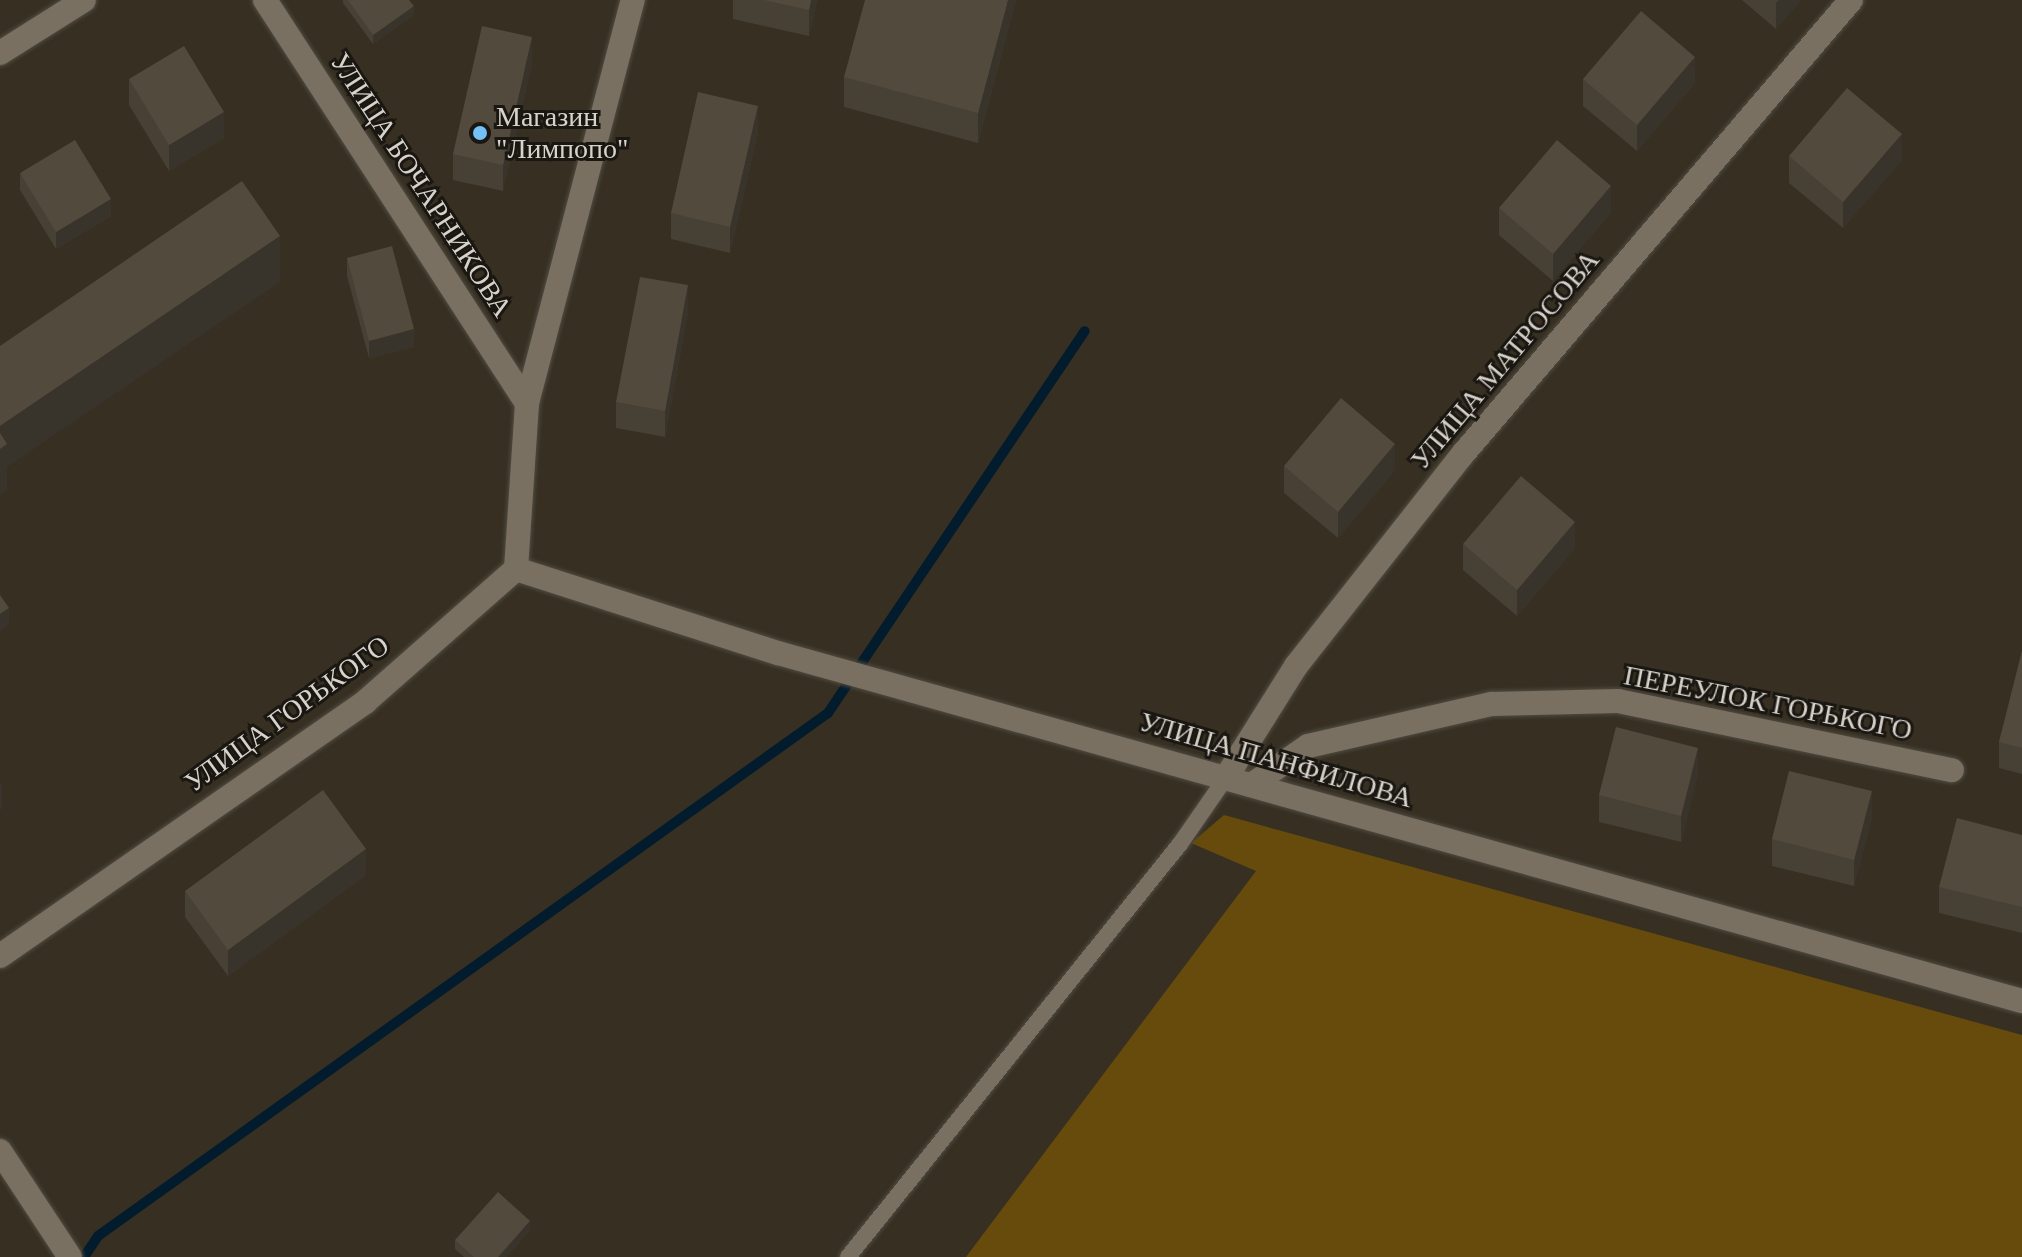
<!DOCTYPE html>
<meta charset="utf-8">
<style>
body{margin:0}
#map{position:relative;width:2022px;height:1257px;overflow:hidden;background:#362f22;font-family:"Times New Roman",serif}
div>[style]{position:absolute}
.green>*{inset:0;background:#674b0d}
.stream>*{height:10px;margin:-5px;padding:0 5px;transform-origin:5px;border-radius:5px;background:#021c2d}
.roads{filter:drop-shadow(0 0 2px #514b40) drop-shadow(0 0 2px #514b40)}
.lane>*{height:16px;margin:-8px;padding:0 8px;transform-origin:8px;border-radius:8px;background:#797062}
.street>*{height:24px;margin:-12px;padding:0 12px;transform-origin:12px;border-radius:12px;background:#797062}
.wall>*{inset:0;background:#474034}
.shaded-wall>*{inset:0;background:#39342b}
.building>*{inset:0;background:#524a3d}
.dots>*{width:22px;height:22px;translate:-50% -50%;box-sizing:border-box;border:4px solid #1a1712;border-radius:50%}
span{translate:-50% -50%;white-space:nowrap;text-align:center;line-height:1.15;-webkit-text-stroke:6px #1a1712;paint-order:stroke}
.poi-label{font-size:28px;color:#d7d2ca}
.left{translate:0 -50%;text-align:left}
.street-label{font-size:28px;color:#d7d2ca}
</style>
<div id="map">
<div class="green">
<div style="clip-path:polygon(1224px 815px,2022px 1035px,2022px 1257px,966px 1257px,1256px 871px,1191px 843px)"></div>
</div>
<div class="stream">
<div style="left:84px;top:1257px;width:25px;rotate:-56deg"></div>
<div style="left:98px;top:1236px;width:898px;rotate:-35.62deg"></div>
<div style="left:828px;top:713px;width:460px;rotate:-56.1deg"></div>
</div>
<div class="roads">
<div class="lane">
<div style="left:848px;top:1257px;width:530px;rotate:-51.21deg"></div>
<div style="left:1180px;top:844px;width:83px;rotate:-55.3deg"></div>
</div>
<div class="street">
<div style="left:265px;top:0;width:481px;rotate:57deg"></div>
<div style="left:0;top:53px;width:99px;rotate:-32.2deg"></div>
<div style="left:516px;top:569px;width:275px;rotate:17.8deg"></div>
<div style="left:778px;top:653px;width:1292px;rotate:15.63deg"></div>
<div style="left:1227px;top:776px;width:130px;rotate:-57.9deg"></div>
<div style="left:1296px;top:666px;width:270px;rotate:-51.8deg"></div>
<div style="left:1463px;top:454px;width:597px;rotate:-49.48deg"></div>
<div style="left:1253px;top:784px;width:67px;rotate:-34.6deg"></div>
<div style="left:1308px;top:746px;width:189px;rotate:-12.9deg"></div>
<div style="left:1492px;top:704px;width:126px;rotate:-1.4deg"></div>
<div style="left:1618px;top:701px;width:341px;rotate:11.7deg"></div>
<div style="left:0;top:956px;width:445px;rotate:-34.8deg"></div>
<div style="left:365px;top:702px;width:201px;rotate:-41.4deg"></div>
<div style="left:516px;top:569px;width:166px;rotate:-86.2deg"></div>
<div style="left:527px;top:403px;width:417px;rotate:-75.3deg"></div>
<div style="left:0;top:1151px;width:127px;rotate:56.6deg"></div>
</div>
</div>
<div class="wall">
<div style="clip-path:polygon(343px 0,409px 0,414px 15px,373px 44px,343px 3px)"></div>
<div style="clip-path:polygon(733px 0,817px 0,809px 36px,733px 19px)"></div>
<div style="clip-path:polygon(1016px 0,978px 143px,844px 107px,844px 77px)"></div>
<div style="clip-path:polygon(1742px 0,1801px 0,1776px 29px)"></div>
<div style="clip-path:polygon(532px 63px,503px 191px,453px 180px,453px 154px)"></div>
<div style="clip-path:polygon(129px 79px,224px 138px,169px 171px,129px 105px)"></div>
<div style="clip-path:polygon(1583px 79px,1695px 83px,1637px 151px,1583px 106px)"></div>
<div style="clip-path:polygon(758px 132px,730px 253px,671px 239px,671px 213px)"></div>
<div style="clip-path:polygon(1789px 156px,1902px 160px,1843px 228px,1789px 183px)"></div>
<div style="clip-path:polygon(20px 173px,111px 216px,56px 249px,20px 190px)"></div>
<div style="clip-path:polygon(1499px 208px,1611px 212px,1553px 281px,1499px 235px)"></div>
<div style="clip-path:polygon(347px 258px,414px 347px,369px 358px,347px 276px)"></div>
<div style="clip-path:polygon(688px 312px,665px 437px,616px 428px,616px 402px)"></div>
<div style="clip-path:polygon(1284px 466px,1395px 470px,1338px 538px,1284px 493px)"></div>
<div style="clip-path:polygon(1463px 544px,1575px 548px,1517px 616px,1463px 570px)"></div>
<div style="clip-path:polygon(2022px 651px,2022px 774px,1999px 768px,1999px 742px)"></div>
<div style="clip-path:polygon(1698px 774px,1681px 842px,1599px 822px,1599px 795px)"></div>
<div style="clip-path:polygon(1872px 818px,1854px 886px,1772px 866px,1772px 839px)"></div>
<div style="clip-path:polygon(2022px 835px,2022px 933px,1939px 913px,1939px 887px)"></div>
<div style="clip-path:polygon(366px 875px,228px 976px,185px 917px,185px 891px)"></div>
<div style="clip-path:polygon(530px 1230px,506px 1257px,464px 1257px,455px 1249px,455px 1240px)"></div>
</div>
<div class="shaded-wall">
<div style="clip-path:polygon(811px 0,817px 0,809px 36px,809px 10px)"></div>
<div style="clip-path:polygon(1008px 0,1016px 0,978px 143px,978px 113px)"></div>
<div style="clip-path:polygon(1779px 0,1801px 0,1776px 29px,1776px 3px)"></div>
<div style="clip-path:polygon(414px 6px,414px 15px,373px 44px,373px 35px)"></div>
<div style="clip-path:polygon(532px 37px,532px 63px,503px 191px,503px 165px)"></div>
<div style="clip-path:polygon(1695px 57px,1695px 83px,1637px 151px,1637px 125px)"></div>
<div style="clip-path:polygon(758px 106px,758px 132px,730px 253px,730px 227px)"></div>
<div style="clip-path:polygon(224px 112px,224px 138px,169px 171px,169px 145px)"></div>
<div style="clip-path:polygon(1902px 134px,1902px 160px,1843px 228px,1843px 202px)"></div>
<div style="clip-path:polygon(1611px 186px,1611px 212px,1553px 281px,1553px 254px)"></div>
<div style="clip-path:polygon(111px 199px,111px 216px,56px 249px,56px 232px)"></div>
<div style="clip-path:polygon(280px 236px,280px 282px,7px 467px,7px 490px,0 495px,0 426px)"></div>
<div style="clip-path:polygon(688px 285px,688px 312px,665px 437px,665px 411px)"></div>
<div style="clip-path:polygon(414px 329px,414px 347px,369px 358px,369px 341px)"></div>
<div style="clip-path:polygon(1395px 444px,1395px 470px,1338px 538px,1338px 512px)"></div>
<div style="clip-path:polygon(1575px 522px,1575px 548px,1517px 616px,1517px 590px)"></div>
<div style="clip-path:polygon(9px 608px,9px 625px,0 632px,0 614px)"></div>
<div style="clip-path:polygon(1698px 748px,1698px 774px,1681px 842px,1681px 816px)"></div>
<div style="clip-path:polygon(2px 782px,2px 809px,0 810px,0 784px)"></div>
<div style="clip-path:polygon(1872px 791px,1872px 818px,1854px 886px,1854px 860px)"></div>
<div style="clip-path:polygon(366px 849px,366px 875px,228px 976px,228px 950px)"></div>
<div style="clip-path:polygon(530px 1221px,530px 1230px,506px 1257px,498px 1257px)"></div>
</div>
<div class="building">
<div style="clip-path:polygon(348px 0,409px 0,414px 6px,373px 35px)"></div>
<div style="clip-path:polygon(764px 0,811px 0,809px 10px)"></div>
<div style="clip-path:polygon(865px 0,1008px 0,978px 113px,844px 77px)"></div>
<div style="clip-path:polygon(1641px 11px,1695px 57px,1637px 125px,1583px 79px)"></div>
<div style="clip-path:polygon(482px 26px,532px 37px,503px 165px,453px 154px)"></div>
<div style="clip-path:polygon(184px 46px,224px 112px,169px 145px,129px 79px)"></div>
<div style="clip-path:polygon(1847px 88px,1902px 134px,1843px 202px,1789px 156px)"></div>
<div style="clip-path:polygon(698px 92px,758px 106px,730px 227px,671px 213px)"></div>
<div style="clip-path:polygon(75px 140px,111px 199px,56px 232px,20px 173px)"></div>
<div style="clip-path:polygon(1557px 140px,1611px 186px,1553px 254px,1499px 208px)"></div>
<div style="clip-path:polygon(242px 181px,280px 236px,0 426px,0 346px)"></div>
<div style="clip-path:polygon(392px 246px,414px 329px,369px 341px,347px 258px)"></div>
<div style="clip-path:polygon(640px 277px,688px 285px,665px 411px,616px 402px)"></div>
<div style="clip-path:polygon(1341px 398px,1395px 444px,1338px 512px,1284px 466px)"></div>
<div style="clip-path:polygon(0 433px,7px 444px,0 449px)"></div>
<div style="clip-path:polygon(1521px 476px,1575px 522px,1517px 590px,1463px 544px)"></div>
<div style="clip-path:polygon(0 595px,9px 608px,0 614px)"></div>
<div style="clip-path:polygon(2022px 651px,2022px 748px,1999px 742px)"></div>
<div style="clip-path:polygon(1616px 727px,1698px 748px,1681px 816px,1599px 795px)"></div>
<div style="clip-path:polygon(1789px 771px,1872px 791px,1854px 860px,1772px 839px)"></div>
<div style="clip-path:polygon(323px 790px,366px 849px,228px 950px,185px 891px)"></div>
<div style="clip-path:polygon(1957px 818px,2022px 835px,2022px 907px,1939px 887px)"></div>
<div style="clip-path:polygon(498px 1192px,530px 1221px,498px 1257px,474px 1257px,455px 1240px)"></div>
</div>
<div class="dots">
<div style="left:480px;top:133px;background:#73c1f6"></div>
</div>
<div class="poi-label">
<span class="left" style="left:496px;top:133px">Магазин<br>"Лимпопо"</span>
</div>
<div class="street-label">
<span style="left:421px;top:185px;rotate:57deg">УЛИЦА БОЧАРНИКОВА</span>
<span style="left:1505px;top:360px;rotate:-50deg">УЛИЦА МАТРОСОВА</span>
<span style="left:1768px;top:703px;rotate:11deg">ПЕРЕУЛОК ГОРЬКОГО</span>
<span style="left:287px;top:714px;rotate:-36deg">УЛИЦА ГОРЬКОГО</span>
<span style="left:1276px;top:760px;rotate:16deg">УЛИЦА ПАНФИЛОВА</span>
</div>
</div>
